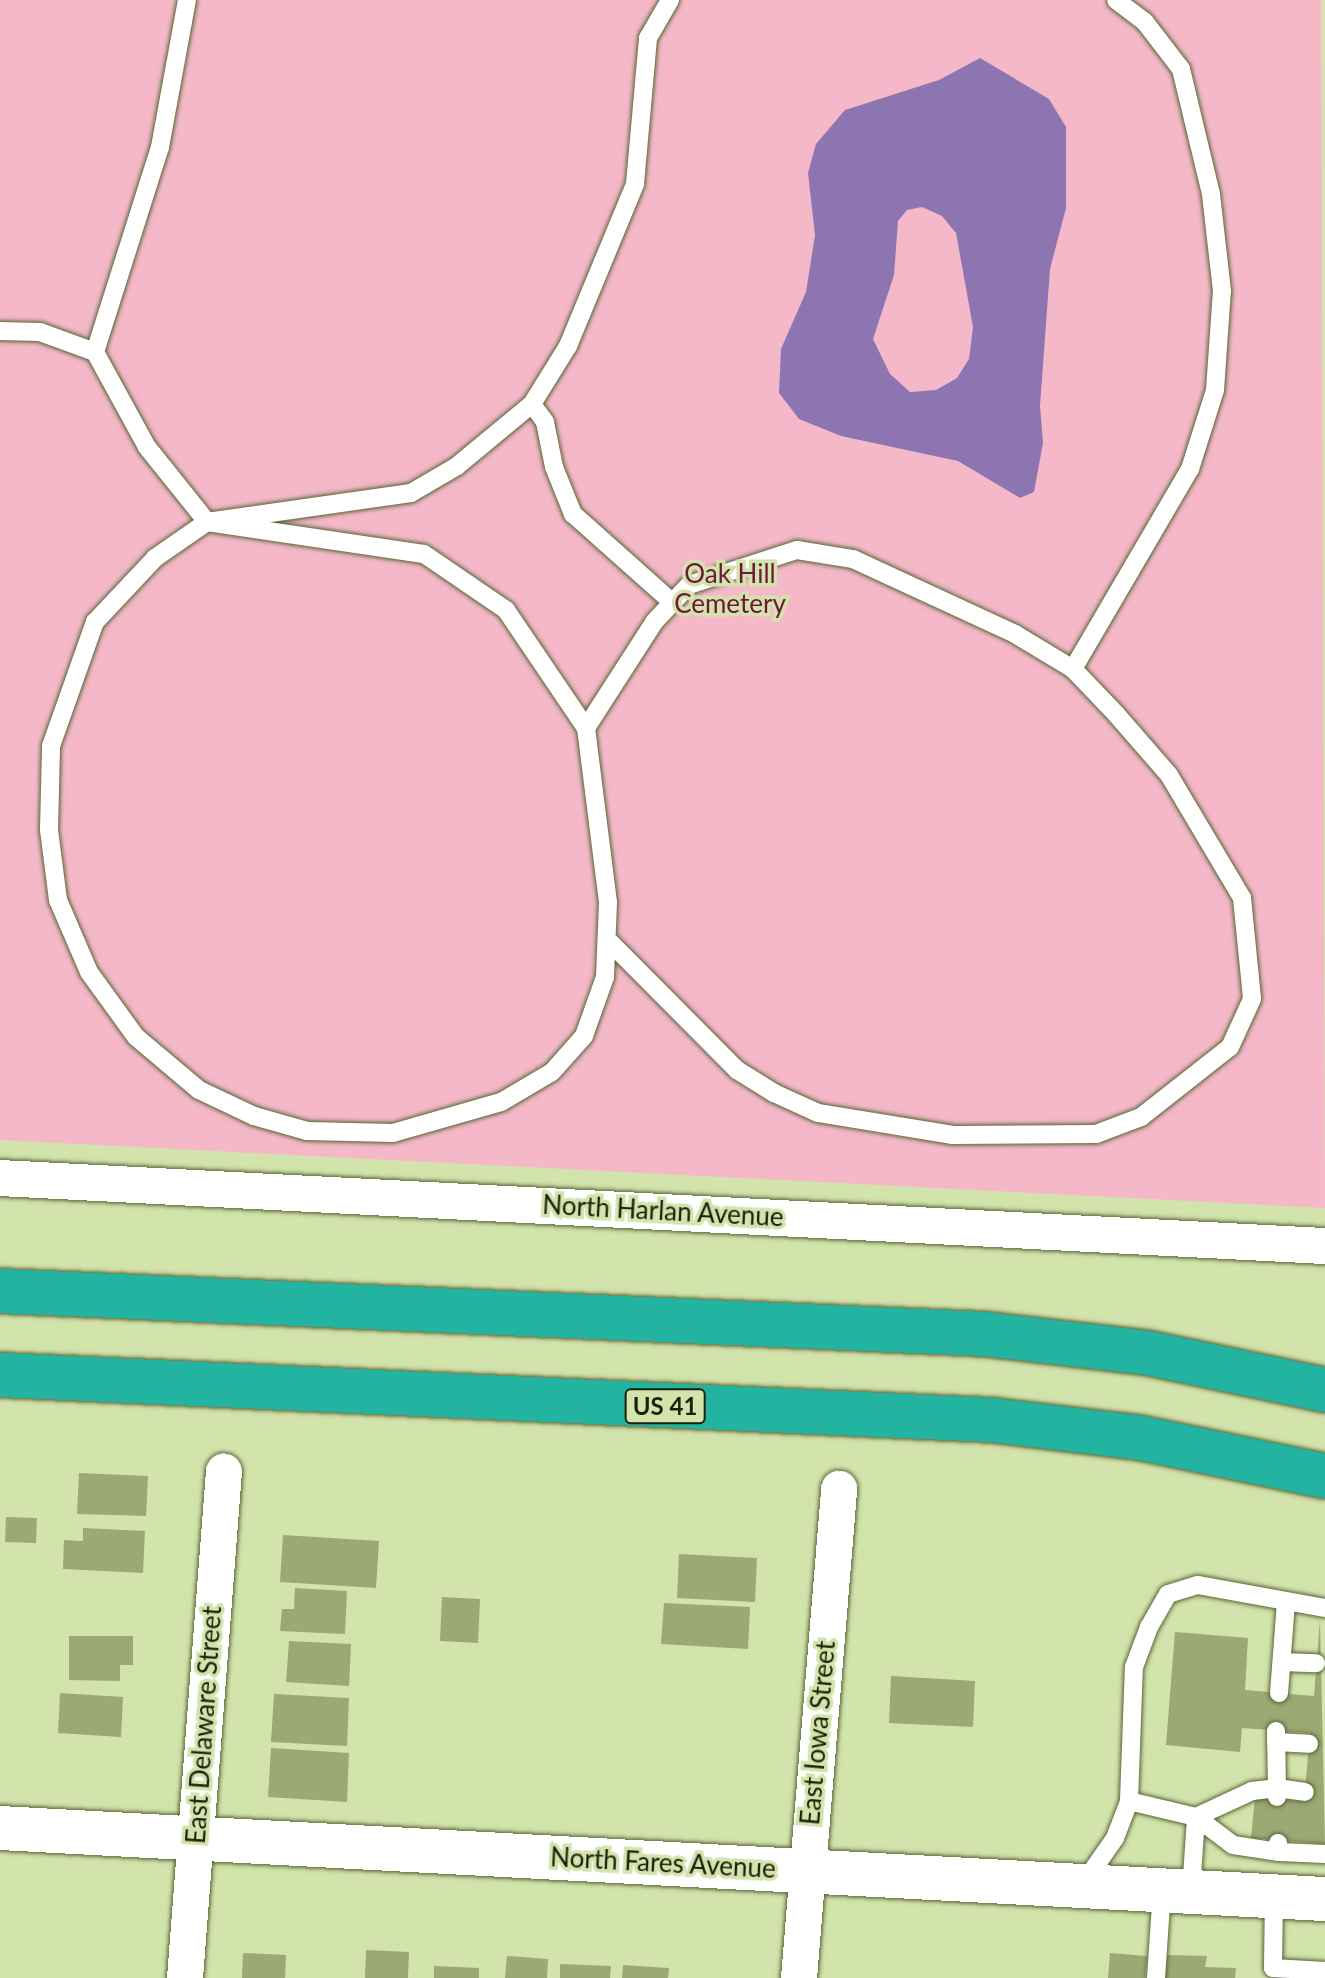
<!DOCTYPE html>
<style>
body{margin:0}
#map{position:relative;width:1325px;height:1978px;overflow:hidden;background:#d3e3ac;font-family:Lato,sans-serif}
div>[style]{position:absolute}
.green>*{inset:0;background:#f5b8c9}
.water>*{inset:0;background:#8c75b1}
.building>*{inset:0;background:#9ba975}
.roads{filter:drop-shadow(0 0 2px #586533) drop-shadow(0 0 2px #586533)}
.lane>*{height:18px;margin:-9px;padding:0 9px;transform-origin:9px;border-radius:9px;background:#fff}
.street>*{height:36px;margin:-18px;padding:0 18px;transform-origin:18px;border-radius:18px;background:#fff}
.secondary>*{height:44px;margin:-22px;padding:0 22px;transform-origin:22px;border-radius:22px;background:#fff}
.highway>*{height:44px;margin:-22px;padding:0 22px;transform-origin:22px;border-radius:22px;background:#22b4a0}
span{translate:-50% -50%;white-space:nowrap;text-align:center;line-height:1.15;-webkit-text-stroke:7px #d3e3ac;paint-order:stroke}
.shield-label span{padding:2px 6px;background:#d3e3ac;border:2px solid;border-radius:6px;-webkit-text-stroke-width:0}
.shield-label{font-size:24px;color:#1b200b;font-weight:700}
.park-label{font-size:26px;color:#6d173a}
.street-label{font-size:26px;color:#1b200b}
</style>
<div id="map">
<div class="green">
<div style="clip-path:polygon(0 0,1321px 0,1325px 1208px,0 1140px)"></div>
</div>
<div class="water">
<div style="clip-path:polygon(evenodd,980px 58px,1049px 99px,1066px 127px,1066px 208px,1050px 269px,1040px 406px,1043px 443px,1034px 492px,1020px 498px,958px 461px,841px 436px,799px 419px,779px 393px,781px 349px,806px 292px,815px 235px,808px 173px,816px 144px,845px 110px,939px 80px,980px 58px,922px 207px,942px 216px,956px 233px,973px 327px,969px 359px,957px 378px,936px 390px,910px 392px,890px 374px,873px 339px,894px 275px,898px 221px,907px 210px,922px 207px)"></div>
</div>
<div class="building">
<div style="clip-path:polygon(79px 1473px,148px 1476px,146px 1516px,77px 1514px)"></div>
<div style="clip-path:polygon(6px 1517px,37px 1518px,36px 1543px,5px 1542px)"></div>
<div style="clip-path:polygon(83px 1528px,145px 1531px,143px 1573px,63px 1569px,64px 1540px,83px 1541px)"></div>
<div style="clip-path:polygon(283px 1535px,379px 1541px,376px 1588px,280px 1582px)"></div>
<div style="clip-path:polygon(679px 1554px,757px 1558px,755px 1602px,677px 1598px)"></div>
<div style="clip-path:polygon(295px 1588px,347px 1591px,345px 1634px,280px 1631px,282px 1609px,294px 1609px)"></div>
<div style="clip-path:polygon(442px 1597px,480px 1599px,478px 1643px,440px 1641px)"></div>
<div style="clip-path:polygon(664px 1603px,750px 1607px,748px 1649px,661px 1644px)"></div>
<div style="clip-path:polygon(1320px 1620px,1325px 1844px,1251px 1838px,1255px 1798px,1304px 1801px,1310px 1733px,1242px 1728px,1240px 1752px,1166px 1745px,1175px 1632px,1248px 1638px,1245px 1690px,1314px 1696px)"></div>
<div style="clip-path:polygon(69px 1636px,133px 1636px,133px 1665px,120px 1665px,120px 1681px,69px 1680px)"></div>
<div style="clip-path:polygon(289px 1641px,351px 1644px,349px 1686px,286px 1682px)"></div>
<div style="clip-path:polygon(891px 1676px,975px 1681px,973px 1727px,889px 1723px)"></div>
<div style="clip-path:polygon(60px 1693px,123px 1697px,121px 1737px,58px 1733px)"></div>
<div style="clip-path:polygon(274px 1694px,349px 1698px,347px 1746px,271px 1742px)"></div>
<div style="clip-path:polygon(271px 1748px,349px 1753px,347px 1802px,268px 1797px)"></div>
<div style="clip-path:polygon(366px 1950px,409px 1952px,408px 1978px,365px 1978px)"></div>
<div style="clip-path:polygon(243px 1953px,286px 1955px,285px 1978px,242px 1978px)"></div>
<div style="clip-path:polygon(1110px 1953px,1147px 1956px,1145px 1978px,1108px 1978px)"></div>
<div style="clip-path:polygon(1167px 1955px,1207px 1956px,1205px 1967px,1236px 1968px,1235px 1978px,1165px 1978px)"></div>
<div style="clip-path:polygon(507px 1956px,548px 1959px,547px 1978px,505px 1978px)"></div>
<div style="clip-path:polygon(560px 1964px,611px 1966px,610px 1978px,560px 1978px)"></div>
<div style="clip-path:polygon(623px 1965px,669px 1968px,668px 1978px,622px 1978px)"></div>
<div style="clip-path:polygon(434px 1966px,479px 1968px,479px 1978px,434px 1978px)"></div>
</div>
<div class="roads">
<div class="lane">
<div style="left:0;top:331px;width:40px;rotate:1.4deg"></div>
<div style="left:40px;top:332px;width:59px;rotate:20deg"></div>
<div style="left:95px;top:352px;width:215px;rotate:-72.4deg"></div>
<div style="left:160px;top:147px;width:149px;rotate:-79.6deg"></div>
<div style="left:95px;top:352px;width:108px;rotate:61.3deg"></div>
<div style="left:147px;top:447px;width:96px;rotate:51.3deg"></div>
<div style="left:207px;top:522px;width:206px;rotate:-8.1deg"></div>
<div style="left:411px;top:493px;width:53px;rotate:-30.4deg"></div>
<div style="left:457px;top:466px;width:97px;rotate:-39.6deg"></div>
<div style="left:532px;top:404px;width:68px;rotate:-58.2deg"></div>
<div style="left:568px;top:346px;width:175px;rotate:-67.5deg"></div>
<div style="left:635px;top:184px;width:147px;rotate:-84.9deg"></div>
<div style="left:648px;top:38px;width:44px;rotate:-59.9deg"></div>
<div style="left:532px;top:404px;width:22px;rotate:54deg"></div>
<div style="left:545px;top:422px;width:46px;rotate:78.7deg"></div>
<div style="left:554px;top:467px;width:51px;rotate:68deg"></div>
<div style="left:573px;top:514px;width:134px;rotate:41.7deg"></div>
<div style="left:207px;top:522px;width:219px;rotate:8.4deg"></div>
<div style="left:424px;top:554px;width:99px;rotate:34.3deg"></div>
<div style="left:506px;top:610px;width:143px;rotate:55.9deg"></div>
<div style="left:586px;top:728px;width:175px;rotate:82.8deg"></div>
<div style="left:608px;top:902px;width:75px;rotate:92.3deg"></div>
<div style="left:605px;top:977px;width:63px;rotate:109.6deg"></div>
<div style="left:584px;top:1036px;width:48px;rotate:131.6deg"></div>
<div style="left:552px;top:1072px;width:59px;rotate:149.5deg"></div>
<div style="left:501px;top:1102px;width:112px;rotate:164deg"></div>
<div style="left:393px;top:1133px;width:86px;rotate:-178.7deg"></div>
<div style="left:307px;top:1131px;width:55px;rotate:-164.2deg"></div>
<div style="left:254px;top:1116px;width:61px;rotate:-154.7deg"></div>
<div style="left:199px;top:1090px;width:82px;rotate:-139.9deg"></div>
<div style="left:136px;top:1037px;width:80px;rotate:-125.9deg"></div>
<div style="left:89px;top:972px;width:78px;rotate:-113.3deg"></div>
<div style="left:58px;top:900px;width:71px;rotate:-97.3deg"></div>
<div style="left:49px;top:830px;width:84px;rotate:-88.6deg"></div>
<div style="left:51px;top:746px;width:132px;rotate:-70.5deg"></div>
<div style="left:95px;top:622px;width:88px;rotate:-46.8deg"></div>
<div style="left:155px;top:558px;width:63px;rotate:-34.7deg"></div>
<div style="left:1073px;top:669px;width:232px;rotate:-59.7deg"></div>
<div style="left:1190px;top:469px;width:83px;rotate:-72.4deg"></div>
<div style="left:1215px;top:390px;width:99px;rotate:-86deg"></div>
<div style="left:1222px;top:291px;width:98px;rotate:-96.5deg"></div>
<div style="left:1211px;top:194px;width:129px;rotate:-103.5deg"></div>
<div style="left:1181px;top:69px;width:59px;rotate:-127.5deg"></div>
<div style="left:1145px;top:22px;width:36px;rotate:-143deg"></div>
<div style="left:586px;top:728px;width:127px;rotate:-57.2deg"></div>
<div style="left:655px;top:621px;width:50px;rotate:-46.6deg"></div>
<div style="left:689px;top:585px;width:114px;rotate:-18deg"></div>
<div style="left:797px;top:550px;width:57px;rotate:9.1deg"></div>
<div style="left:853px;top:559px;width:179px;rotate:24.8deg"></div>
<div style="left:1015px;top:634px;width:68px;rotate:31.1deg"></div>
<div style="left:1073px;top:669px;width:62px;rotate:46.3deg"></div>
<div style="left:1116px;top:714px;width:81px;rotate:49deg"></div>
<div style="left:1169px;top:775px;width:143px;rotate:59.3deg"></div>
<div style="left:1242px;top:898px;width:101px;rotate:84.3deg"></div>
<div style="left:1252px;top:999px;width:53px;rotate:114.6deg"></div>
<div style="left:1230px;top:1047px;width:113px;rotate:141.8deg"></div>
<div style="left:1141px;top:1117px;width:48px;rotate:159.3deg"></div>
<div style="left:1096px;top:1134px;width:143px;rotate:179.6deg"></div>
<div style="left:953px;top:1135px;width:137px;rotate:-170.7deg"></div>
<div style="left:818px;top:1113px;width:48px;rotate:-155.6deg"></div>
<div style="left:774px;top:1093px;width:44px;rotate:-148.1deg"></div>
<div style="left:737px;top:1070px;width:179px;rotate:-134.8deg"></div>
<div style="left:1282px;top:1662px;width:34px;rotate:2deg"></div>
<div style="left:1279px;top:1693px;width:92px;rotate:-85.6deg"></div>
<div style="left:1276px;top:1731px;width:57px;rotate:89deg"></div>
<div style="left:1277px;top:1788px;width:25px;rotate:173deg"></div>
<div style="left:1252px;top:1791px;width:62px;rotate:155.1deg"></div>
<div style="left:1196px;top:1817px;width:46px;rotate:37.1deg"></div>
<div style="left:1233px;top:1845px;width:47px;rotate:8.7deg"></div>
<div style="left:1276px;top:1742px;width:33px;rotate:3deg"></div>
<div style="left:1277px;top:1797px;width:9px;rotate:-90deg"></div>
<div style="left:1277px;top:1788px;width:28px;rotate:8deg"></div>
<div style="left:1278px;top:1843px;width:9px;rotate:84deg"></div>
<div style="left:1279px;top:1852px;width:46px;rotate:2.5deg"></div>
<div style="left:1083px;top:1884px;width:56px;rotate:-55.2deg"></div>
<div style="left:1115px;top:1838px;width:40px;rotate:-69deg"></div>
<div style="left:1191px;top:1891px;width:74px;rotate:-86.1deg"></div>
<div style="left:1196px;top:1817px;width:69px;rotate:-166.6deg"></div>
<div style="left:1129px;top:1801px;width:134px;rotate:-87.9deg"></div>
<div style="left:1134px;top:1667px;width:43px;rotate:-69.4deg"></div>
<div style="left:1149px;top:1627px;width:38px;rotate:-60deg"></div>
<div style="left:1168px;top:1594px;width:31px;rotate:-17deg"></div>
<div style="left:1198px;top:1585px;width:129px;rotate:10.3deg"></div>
<div style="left:1274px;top:1896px;width:72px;rotate:90.8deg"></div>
<div style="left:1273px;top:1968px;width:52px;rotate:3.3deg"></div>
<div style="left:1156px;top:1978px;width:89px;rotate:-86.1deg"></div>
</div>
<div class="street">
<div style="left:0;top:1178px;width:1327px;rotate:2.94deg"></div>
<div style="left:185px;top:1978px;width:508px;rotate:-85.6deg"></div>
<div style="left:799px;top:1978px;width:491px;rotate:-85.3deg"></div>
</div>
<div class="secondary">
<div style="left:0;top:1828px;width:1327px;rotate:3.07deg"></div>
</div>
<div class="highway">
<div style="left:0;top:1291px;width:985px;rotate:2.5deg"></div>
<div style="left:984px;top:1334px;width:165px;rotate:6.6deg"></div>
<div style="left:1148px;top:1353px;width:181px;rotate:11.8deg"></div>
<div style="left:0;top:1375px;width:992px;rotate:2.6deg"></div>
<div style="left:991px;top:1420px;width:151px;rotate:6.8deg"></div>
<div style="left:1141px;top:1438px;width:188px;rotate:11.7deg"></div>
</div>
</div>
<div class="shield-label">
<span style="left:665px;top:1406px">US 41</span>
</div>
<div class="park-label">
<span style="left:730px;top:589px">Oak Hill<br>Cemetery</span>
</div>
<div class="street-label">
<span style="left:663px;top:1211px;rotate:3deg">North Harlan Avenue</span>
<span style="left:204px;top:1725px;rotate:-86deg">East Delaware Street</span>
<span style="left:818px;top:1733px;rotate:-85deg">East Iowa Street</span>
<span style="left:663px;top:1863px;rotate:3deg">North Fares Avenue</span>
</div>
</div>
